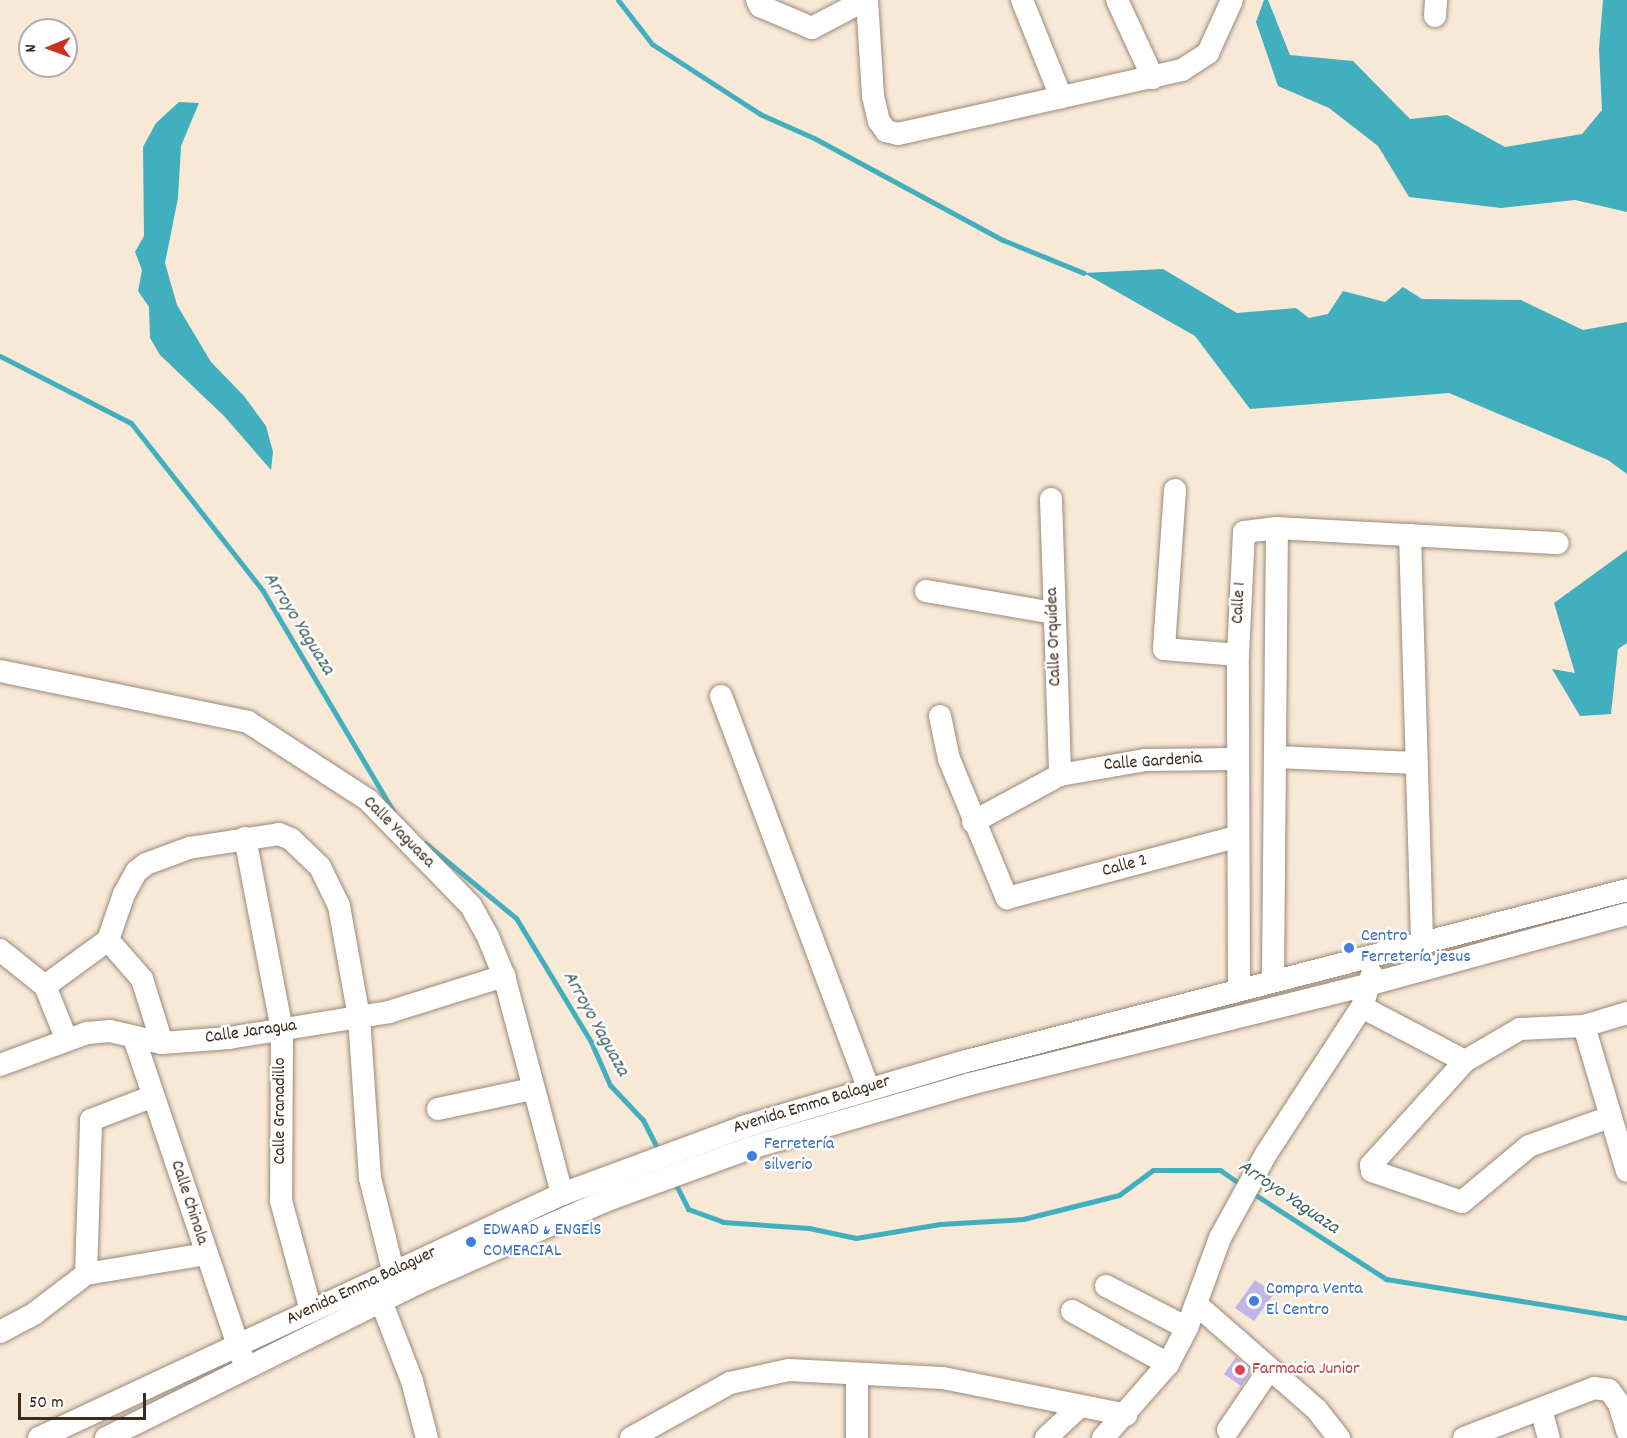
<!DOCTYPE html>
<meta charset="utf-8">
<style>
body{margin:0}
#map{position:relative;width:1627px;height:1438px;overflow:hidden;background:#f8e8d6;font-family:Dekko,sans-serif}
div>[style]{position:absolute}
.water>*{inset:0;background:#42afbf}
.stream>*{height:5px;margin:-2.5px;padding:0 2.5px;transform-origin:2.5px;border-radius:2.5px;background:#42afbf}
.building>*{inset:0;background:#c0b5e9}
.roads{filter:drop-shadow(0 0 2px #9a897a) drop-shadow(0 0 2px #9a897a)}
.minor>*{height:22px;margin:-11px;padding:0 11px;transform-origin:11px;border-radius:11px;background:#fff}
.dots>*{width:16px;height:16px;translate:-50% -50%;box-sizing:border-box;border:3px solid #fff;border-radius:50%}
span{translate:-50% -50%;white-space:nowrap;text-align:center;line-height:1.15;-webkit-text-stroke:5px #fff;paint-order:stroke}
.street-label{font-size:18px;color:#3b2a1e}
.shop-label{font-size:18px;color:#366cbe}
.left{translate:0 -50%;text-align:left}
.health-label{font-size:18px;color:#be3a42}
.water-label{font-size:20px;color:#3e5f5e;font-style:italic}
.north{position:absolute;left:18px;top:18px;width:60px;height:60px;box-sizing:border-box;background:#fff;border:2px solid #b1aaa5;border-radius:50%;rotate:269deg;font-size:16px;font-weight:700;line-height:24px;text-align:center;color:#3b2a1e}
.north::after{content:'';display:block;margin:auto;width:21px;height:27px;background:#c8321e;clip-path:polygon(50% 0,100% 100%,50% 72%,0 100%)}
.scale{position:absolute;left:18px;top:1393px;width:128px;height:27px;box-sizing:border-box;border:3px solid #3b2a1e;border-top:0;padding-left:8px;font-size:18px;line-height:21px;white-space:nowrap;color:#3b2a1e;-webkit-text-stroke:4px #fff;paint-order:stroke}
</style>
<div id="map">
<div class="water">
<div style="clip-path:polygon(1264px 0,1268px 0,1290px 55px,1353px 61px,1410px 119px,1447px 115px,1505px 147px,1582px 134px,1602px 110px,1599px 49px,1603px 0,1627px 0,1627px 212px,1575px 200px,1501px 208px,1409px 197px,1378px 146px,1329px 108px,1278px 86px,1256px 22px)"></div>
<div style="clip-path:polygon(179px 102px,199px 103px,181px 146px,178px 198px,165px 263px,177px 305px,211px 362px,244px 396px,266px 426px,273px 452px,271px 470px,225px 417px,160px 355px,150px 338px,149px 307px,138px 291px,142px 270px,135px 252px,144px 236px,143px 147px,156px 123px)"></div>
<div style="clip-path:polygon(1163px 269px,1237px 313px,1296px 308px,1309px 318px,1328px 314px,1343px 291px,1385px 302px,1403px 287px,1422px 299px,1521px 300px,1583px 330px,1627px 322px,1627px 474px,1608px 460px,1449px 393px,1250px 409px,1195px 336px,1084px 273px)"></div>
<div style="clip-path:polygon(1627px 550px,1627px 643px,1618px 649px,1611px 714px,1580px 716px,1552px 669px,1575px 673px,1554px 603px)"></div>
</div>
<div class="stream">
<div style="left:618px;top:0;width:56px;rotate:52.3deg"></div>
<div style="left:652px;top:44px;width:129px;rotate:32.9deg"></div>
<div style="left:760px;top:114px;width:59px;rotate:24deg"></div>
<div style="left:814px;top:138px;width:215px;rotate:28.4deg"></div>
<div style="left:1003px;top:240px;width:87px;rotate:22.2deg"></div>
<div style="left:0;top:356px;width:147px;rotate:27.1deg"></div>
<div style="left:131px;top:423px;width:214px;rotate:51.8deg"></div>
<div style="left:263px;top:591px;width:256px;rotate:59.4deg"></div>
<div style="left:425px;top:843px;width:118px;rotate:39.5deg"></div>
<div style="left:516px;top:918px;width:145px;rotate:58.8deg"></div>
<div style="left:591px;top:1042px;width:47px;rotate:66.2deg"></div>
<div style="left:610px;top:1085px;width:48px;rotate:46.7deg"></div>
<div style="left:643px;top:1120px;width:37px;rotate:63deg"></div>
<div style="left:674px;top:1181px;width:31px;rotate:63deg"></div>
<div style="left:688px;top:1209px;width:37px;rotate:20deg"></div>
<div style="left:723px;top:1222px;width:86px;rotate:4deg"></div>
<div style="left:809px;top:1228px;width:48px;rotate:12deg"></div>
<div style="left:856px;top:1238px;width:85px;rotate:-9.5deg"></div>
<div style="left:940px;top:1224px;width:83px;rotate:-3.4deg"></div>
<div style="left:1023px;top:1219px;width:99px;rotate:-14deg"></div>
<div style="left:1119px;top:1195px;width:42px;rotate:-36.3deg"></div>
<div style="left:1153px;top:1170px;width:67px"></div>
<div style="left:1220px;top:1170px;width:28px;rotate:35deg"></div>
<div style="left:1251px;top:1192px;width:161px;rotate:32.8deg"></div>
<div style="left:1386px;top:1279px;width:244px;rotate:9.2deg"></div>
</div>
<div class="building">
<div style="clip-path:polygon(1255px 1280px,1274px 1294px,1254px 1321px,1235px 1308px)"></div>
<div style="clip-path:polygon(1236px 1357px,1252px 1371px,1241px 1386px,1224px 1374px)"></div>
</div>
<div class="roads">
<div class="minor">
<div style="left:757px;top:0;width:7px;rotate:63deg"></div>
<div style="left:760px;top:6px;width:56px;rotate:22.9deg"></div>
<div style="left:812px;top:28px;width:60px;rotate:-27.8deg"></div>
<div style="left:867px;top:0;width:96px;rotate:86.4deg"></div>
<div style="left:873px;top:96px;width:26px;rotate:77deg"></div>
<div style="left:879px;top:121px;width:12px;rotate:55deg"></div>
<div style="left:886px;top:131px;width:12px;rotate:14deg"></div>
<div style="left:898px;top:134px;width:291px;rotate:-12.7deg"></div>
<div style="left:1182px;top:70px;width:31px;rotate:-33deg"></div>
<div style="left:1208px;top:53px;width:58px;rotate:-65.6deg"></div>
<div style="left:1022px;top:0;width:105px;rotate:68.1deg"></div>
<div style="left:1117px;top:0;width:86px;rotate:65.2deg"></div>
<div style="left:1435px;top:16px;width:16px;rotate:-86deg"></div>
<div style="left:1175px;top:490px;width:159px;rotate:94deg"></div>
<div style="left:1164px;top:649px;width:74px;rotate:4.6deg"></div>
<div style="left:1051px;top:499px;width:276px;rotate:88.1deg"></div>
<div style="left:1410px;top:535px;width:408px;rotate:88.3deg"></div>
<div style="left:926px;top:591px;width:130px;rotate:9.8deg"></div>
<div style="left:0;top:671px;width:253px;rotate:11.6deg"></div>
<div style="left:248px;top:722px;width:143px;rotate:33deg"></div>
<div style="left:368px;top:800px;width:148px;rotate:45.8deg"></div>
<div style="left:471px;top:906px;width:35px;rotate:61deg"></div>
<div style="left:488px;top:937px;width:42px;rotate:67.7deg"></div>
<div style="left:504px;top:976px;width:226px;rotate:75.1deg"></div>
<div style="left:721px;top:696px;width:419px;rotate:69.4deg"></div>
<div style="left:940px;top:716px;width:44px;rotate:78.2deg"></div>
<div style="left:949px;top:759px;width:151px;rotate:67.4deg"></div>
<div style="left:1007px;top:898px;width:237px;rotate:-14.9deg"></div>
<div style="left:1275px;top:757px;width:142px;rotate:2.4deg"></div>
<div style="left:973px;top:822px;width:99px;rotate:-28.4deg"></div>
<div style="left:1060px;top:775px;width:86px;rotate:-10deg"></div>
<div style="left:1145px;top:760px;width:92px;rotate:-0.6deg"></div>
<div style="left:245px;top:838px;width:196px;rotate:79.1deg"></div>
<div style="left:282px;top:1030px;width:171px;rotate:90.3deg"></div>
<div style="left:281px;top:1201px;width:114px;rotate:74.7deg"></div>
<div style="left:108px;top:940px;width:52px;rotate:48.9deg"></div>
<div style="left:142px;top:979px;width:67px;rotate:72.6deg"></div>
<div style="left:0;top:950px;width:58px;rotate:38.7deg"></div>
<div style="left:45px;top:986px;width:56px;rotate:68deg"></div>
<div style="left:1273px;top:980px;width:452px;rotate:-89.5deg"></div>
<div style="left:45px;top:986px;width:78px;rotate:-36.1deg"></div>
<div style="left:108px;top:940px;width:49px;rotate:-70.8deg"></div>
<div style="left:124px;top:894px;width:26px;rotate:-61deg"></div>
<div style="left:137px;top:871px;width:11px;rotate:-38deg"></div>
<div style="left:146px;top:864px;width:46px;rotate:-20.4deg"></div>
<div style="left:189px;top:848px;width:91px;rotate:-8.8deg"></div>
<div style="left:279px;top:834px;width:13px;rotate:23deg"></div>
<div style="left:291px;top:839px;width:40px;rotate:44deg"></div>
<div style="left:320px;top:867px;width:43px;rotate:64deg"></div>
<div style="left:339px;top:906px;width:113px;rotate:79.8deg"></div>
<div style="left:359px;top:1017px;width:161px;rotate:86.1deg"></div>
<div style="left:370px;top:1178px;width:99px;rotate:76deg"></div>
<div style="left:1239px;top:988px;width:333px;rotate:-90.2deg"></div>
<div style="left:1238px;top:655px;width:123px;rotate:-87.2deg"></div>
<div style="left:1244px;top:532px;width:33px;rotate:-7deg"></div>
<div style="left:1277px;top:528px;width:281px;rotate:3.1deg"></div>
<div style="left:1362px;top:1007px;width:116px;rotate:27.7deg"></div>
<div style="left:1465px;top:1061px;width:64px;rotate:-30.2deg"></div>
<div style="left:1520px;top:1029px;width:64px;rotate:-2.7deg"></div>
<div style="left:1584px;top:1026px;width:45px;rotate:-16.8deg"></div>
<div style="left:1584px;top:1026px;width:151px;rotate:73.5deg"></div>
<div style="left:134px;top:1038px;width:337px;rotate:71.3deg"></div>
<div style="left:1465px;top:1061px;width:140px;rotate:132.1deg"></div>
<div style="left:1371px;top:1165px;width:6px;rotate:81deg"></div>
<div style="left:1372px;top:1171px;width:95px;rotate:19deg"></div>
<div style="left:1462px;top:1202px;width:87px;rotate:-39.9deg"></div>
<div style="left:1529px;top:1146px;width:86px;rotate:-19.7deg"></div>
<div style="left:0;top:1065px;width:93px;rotate:-20.2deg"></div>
<div style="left:87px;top:1033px;width:23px;rotate:-5deg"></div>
<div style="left:110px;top:1031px;width:53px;rotate:13deg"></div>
<div style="left:162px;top:1043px;width:67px;rotate:-4.3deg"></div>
<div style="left:229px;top:1038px;width:162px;rotate:-9.2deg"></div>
<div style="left:389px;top:1012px;width:121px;rotate:-17.4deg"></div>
<div style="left:438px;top:1109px;width:96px;rotate:-12deg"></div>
<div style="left:86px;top:1274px;width:154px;rotate:-88.1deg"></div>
<div style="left:91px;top:1120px;width:67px;rotate:-20.9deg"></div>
<div style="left:1106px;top:1286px;width:91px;rotate:27.4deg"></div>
<div style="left:381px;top:1301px;width:86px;rotate:68.8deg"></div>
<div style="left:412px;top:1381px;width:59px;rotate:75.3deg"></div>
<div style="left:1196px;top:1304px;width:161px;rotate:41.2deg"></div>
<div style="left:1317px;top:1410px;width:36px;rotate:52deg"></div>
<div style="left:1072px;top:1311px;width:110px;rotate:28.9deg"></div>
<div style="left:0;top:1332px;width:40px;rotate:-28deg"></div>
<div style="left:35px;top:1313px;width:64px;rotate:-37.4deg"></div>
<div style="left:86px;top:1274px;width:121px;rotate:-9.5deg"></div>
<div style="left:1541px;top:1409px;width:30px;rotate:75deg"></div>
<div style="left:1228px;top:1430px;width:73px;rotate:-55.7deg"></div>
<div style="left:39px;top:1438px;width:577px;rotate:-25.01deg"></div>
<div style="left:562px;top:1194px;width:193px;rotate:-20.3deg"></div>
<div style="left:743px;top:1127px;width:229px;rotate:-16.5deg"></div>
<div style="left:963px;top:1062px;width:686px;rotate:-14.52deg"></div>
<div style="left:106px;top:1438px;width:348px;rotate:-26.4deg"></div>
<div style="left:418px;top:1283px;width:204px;rotate:-23.7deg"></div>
<div style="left:605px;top:1201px;width:154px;rotate:-20.1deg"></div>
<div style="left:750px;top:1148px;width:229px;rotate:-16.2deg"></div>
<div style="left:970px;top:1084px;width:413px;rotate:-14deg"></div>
<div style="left:1371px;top:984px;width:265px;rotate:-15.3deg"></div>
<div style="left:631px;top:1438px;width:113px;rotate:-29.1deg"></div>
<div style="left:730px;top:1383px;width:60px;rotate:-12.4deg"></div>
<div style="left:789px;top:1370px;width:154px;rotate:3deg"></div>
<div style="left:943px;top:1378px;width:187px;rotate:11.4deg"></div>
<div style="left:857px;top:1438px;width:64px;rotate:-90deg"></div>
<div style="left:1046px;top:1438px;width:45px;rotate:-43.2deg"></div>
<div style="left:1103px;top:1438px;width:98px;rotate:-48.7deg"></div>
<div style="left:1168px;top:1364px;width:41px;rotate:-62.2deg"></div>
<div style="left:1187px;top:1328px;width:96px;rotate:-69.9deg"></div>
<div style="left:1220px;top:1238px;width:96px;rotate:-61.3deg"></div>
<div style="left:1266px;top:1154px;width:176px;rotate:-56.9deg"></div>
<div style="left:1362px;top:1007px;width:34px;rotate:-73deg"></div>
<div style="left:1464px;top:1438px;width:139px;rotate:-21deg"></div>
<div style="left:1594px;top:1388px;width:15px;rotate:8deg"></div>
<div style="left:1609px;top:1390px;width:17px;rotate:54deg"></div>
<div style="left:1619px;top:1404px;width:28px;rotate:73deg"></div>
</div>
</div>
<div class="dots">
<div style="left:1349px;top:948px;background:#3f7fe0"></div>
<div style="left:752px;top:1156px;background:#3f7fe0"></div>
<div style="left:471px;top:1242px;background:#3f7fe0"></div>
<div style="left:1254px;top:1301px;background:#3f7fe0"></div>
<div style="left:1240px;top:1370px;background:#e0444e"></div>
</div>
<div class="street-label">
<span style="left:1240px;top:603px;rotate:-87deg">Calle 1</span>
<span style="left:1055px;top:637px;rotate:-92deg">Calle Orquídea</span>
<span style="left:1153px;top:763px;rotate:-4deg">Calle Gardenia</span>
<span style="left:398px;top:833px;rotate:45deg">Calle Yaguasa</span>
<span style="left:1125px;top:867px;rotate:-15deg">Calle 2</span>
<span style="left:251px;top:1033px;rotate:-8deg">Calle Jaragua</span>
<span style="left:812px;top:1106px;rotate:-17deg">Avenida Emma Balaguer</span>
<span style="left:281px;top:1111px;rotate:-90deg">Calle Granadillo</span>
<span style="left:188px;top:1203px;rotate:72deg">Calle Chinola</span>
<span style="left:362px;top:1287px;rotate:-25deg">Avenida Emma Balaguer</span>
</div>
<div class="shop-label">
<span class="left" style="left:1361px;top:948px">Centro<br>Ferretería jesus</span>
<span class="left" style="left:764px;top:1156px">Ferretería<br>silverio</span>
<span class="left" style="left:483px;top:1242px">EDWARD &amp; ENGElS<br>COMERCIAL</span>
<span class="left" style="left:1266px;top:1301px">Compra Venta<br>El Centro</span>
</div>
<div class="health-label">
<span class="left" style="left:1252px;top:1370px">Farmacia Junior</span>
</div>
<div class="water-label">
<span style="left:298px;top:624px;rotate:58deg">Arroyo Yaguaza</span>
<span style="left:595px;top:1024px;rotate:61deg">Arroyo Yaguaza</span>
<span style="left:1288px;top:1198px;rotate:34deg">Arroyo Yaguaza</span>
</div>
<div class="north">N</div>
<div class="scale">50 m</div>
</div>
